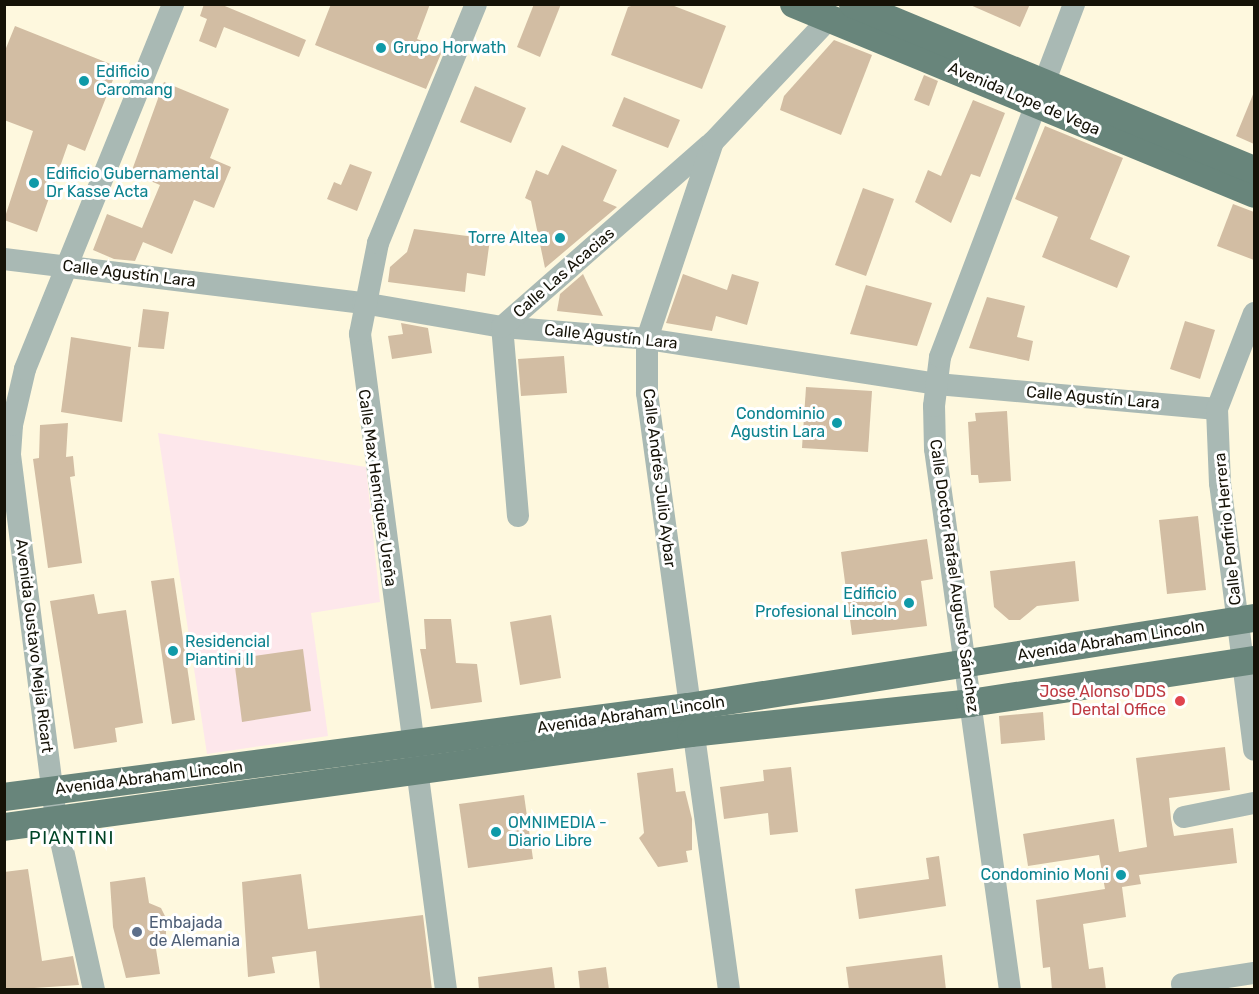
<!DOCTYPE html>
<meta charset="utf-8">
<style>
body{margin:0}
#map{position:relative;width:1259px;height:994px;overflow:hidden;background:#fef8de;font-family:Rubik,sans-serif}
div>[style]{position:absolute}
.medical>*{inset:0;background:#fde7eb}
.building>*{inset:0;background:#d2bda3}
.minor>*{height:22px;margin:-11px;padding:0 11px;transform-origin:11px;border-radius:11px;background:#a9b9b4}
.major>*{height:28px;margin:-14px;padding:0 14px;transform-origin:14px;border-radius:14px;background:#68857b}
.dots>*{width:16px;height:16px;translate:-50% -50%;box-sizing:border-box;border:3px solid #fff;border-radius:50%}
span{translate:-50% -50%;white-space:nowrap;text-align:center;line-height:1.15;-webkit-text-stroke:6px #fff;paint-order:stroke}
.culture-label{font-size:16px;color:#0d838f}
.left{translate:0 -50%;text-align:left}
.right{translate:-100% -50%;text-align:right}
.street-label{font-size:16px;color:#151207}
.health-label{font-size:16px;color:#be3a42}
.service-label{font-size:16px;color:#4e5e75}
.neighbourhood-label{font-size:18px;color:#004427;letter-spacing:1.5px}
.frame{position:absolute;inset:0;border:6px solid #151207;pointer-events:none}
</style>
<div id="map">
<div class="medical">
<div style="clip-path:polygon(158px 433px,366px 467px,380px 602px,311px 613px,328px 736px,207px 754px)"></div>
</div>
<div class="building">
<div style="clip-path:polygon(204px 4px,220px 4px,306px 40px,299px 57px,224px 27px,216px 48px,199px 41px,207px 19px,200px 16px)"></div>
<div style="clip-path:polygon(331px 4px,430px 4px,417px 39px,443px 49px,426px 89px,315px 45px)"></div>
<div style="clip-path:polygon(534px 4px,561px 4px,540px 57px,517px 47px)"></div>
<div style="clip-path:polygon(637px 4px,669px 4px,726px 26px,702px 89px,611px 55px,628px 7px)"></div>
<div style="clip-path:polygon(968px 4px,1030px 4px,1020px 27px)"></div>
<div style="clip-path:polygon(15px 26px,118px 67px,85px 151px,68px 144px,37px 232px,4px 220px,33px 131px,4px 120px,4px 53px)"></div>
<div style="clip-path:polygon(834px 40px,872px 55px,841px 135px,780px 110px,784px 96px)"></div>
<div style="clip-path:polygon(924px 75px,938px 81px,929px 106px,914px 100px)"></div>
<div style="clip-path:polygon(164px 82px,229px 109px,210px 158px,231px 167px,214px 208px,194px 200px,172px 254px,143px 242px,135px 261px,114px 259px,93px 250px,107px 214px,142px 228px,160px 185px,131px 173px)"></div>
<div style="clip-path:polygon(475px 86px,526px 108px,511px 143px,460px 122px)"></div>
<div style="clip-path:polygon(1254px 92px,1254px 144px,1236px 136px)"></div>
<div style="clip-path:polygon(624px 97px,680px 120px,668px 148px,612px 126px)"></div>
<div style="clip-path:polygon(973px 100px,1005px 113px,980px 177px,971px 174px,951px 223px,915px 202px,928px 170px,941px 176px)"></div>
<div style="clip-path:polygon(1045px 126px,1123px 158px,1090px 239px,1130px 256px,1117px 288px,1042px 257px,1058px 217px,1015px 199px)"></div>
<div style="clip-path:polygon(562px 145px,617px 170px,603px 201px,617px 207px,545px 268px,531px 201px,525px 198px,536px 170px,548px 175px)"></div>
<div style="clip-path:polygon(350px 164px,372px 172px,357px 211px,327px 199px,334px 182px,341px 185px)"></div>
<div style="clip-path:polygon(863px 188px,894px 199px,866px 276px,835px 265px)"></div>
<div style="clip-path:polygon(1233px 204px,1254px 212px,1254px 260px,1217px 246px)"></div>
<div style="clip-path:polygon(414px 229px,490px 239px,485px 276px,467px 273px,465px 292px,388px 282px,390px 267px,407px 252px)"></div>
<div style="clip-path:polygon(583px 274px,603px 316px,557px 311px,560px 294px)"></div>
<div style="clip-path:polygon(683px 274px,727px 290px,732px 274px,759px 282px,747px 325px,716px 316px,712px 331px,666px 323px)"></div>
<div style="clip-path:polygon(866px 285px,932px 303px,917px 346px,850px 334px)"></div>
<div style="clip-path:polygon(987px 297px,1025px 306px,1017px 337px,1033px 341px,1029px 361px,969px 348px)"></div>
<div style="clip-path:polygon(143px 309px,169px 312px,164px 349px,138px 347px)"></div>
<div style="clip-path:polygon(1185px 321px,1215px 330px,1200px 379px,1170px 369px)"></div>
<div style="clip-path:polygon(401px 323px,428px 328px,432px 353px,392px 359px,388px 336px,403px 334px)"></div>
<div style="clip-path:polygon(71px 337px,131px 347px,122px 422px,61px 412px)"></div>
<div style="clip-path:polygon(564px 356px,567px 393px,521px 396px,518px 359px)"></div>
<div style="clip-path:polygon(806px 387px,872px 391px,868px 452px,802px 448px)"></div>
<div style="clip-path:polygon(1007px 411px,1011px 481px,979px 483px,978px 475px,971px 475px,968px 422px,976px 421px,975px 413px)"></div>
<div style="clip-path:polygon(68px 423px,66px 457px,73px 456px,75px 476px,70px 477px,82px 563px,48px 568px,33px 459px,39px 458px,40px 425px)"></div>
<div style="clip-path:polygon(1198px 516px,1206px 590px,1167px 594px,1159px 520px)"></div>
<div style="clip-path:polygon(927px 539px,933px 579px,921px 581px,927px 626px,852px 635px,841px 552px)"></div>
<div style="clip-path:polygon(1075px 561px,1079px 601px,1037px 606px,1020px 620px,1009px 620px,994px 607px,990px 571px)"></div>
<div style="clip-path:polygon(174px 578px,195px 720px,172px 724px,151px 581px)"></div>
<div style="clip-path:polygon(94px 594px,98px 614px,126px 610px,143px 723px,115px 728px,117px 742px,74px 749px,50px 601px)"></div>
<div style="clip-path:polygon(551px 615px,561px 678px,520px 685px,510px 622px)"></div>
<div style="clip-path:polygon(424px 619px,451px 619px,456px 663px,477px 664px,482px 702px,431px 709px,420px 649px,426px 649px)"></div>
<div style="clip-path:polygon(303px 649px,311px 711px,242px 722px,234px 659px)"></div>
<div style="clip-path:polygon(1043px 712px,1045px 740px,1001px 744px,999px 716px)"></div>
<div style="clip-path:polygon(1225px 747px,1230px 790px,1169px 798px,1171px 819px,1174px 836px,1233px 828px,1237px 863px,1139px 875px,1141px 884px,1122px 887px,1126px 917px,1083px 924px,1089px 969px,1103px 967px,1106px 990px,1052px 990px,1050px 967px,1043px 968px,1036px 900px,1105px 889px,1099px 855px,1028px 866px,1023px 834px,1114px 819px,1119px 852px,1147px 847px,1136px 758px)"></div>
<div style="clip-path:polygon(791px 767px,798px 832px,770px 835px,768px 813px,724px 819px,720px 787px,764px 781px,763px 770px)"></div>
<div style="clip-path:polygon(673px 768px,676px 792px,685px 791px,692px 819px,692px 850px,686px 851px,688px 862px,658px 867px,639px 838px,644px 833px,637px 773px)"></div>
<div style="clip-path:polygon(524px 795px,533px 859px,468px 868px,459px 804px)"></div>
<div style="clip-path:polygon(939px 856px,946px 906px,859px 919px,855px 889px,929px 879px,926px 858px)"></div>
<div style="clip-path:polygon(28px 869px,42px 961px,73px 956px,79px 985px,4px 990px,4px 872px)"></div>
<div style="clip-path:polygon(301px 874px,308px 929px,423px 915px,432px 990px,320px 990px,316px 951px,272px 957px,275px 973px,248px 977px,242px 882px)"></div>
<div style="clip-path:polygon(145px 877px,149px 903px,161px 908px,166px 918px,166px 940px,156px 949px,160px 974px,126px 978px,113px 927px,110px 882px)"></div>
<div style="clip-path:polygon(942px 955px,946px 990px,849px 990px,846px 967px)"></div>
<div style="clip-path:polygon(552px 967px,555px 990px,479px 990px,478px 977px)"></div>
<div style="clip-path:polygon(606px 967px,609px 990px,580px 990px,578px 971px)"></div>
</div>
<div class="minor">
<div style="left:4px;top:259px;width:362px;rotate:7deg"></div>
<div style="left:363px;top:303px;width:141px;rotate:9.8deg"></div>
<div style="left:502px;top:327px;width:145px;rotate:4.7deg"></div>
<div style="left:647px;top:339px;width:293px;rotate:8.8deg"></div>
<div style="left:937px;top:384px;width:281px;rotate:5.1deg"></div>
<div style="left:1254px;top:313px;width:103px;rotate:111.1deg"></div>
<div style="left:1217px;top:409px;width:74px;rotate:87.7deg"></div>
<div style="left:1220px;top:483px;width:269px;rotate:82.7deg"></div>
<div style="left:518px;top:516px;width:190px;rotate:-94.8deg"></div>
<div style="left:502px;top:327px;width:276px;rotate:-41.3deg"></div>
<div style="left:1184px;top:817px;width:71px;rotate:-11.3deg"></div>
<div style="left:1182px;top:984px;width:73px;rotate:-8.7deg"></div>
<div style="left:94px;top:990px;width:175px;rotate:-102.5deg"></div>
<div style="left:56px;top:819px;width:368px;rotate:-97.2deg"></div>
<div style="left:10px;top:454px;width:29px;rotate:-86deg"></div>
<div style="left:12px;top:425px;width:57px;rotate:-76.9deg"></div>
<div style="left:25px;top:369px;width:394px;rotate:-67.9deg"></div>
<div style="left:446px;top:990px;width:662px;rotate:-97.47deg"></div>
<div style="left:360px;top:334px;width:93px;rotate:-78.8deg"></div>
<div style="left:378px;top:243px;width:258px;rotate:-67.7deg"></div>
<div style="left:729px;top:990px;width:603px;rotate:-97.82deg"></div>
<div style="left:647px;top:393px;width:54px;rotate:-90deg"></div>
<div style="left:647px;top:339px;width:208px;rotate:-71.5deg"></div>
<div style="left:713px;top:142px;width:168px;rotate:-46.7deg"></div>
<div style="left:1010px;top:990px;width:546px;rotate:-97.89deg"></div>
<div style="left:935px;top:449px;width:43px;rotate:-91.3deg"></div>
<div style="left:934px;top:406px;width:49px;rotate:-83deg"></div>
<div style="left:940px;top:357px;width:378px;rotate:-69.2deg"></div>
</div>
<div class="major">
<div style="left:794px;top:4px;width:498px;rotate:22.4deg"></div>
<div style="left:853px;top:4px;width:434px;rotate:22.5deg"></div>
<div style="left:4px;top:797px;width:690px;rotate:-7.5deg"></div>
<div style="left:688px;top:707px;width:573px;rotate:-8.94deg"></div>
<div style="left:4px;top:827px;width:693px;rotate:-7.79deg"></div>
<div style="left:691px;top:733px;width:281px;rotate:-6.1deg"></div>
<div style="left:970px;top:703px;width:287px;rotate:-8.6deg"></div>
</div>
<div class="dots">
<div style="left:381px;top:48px;background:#0f9aa8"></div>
<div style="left:84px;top:81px;background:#0f9aa8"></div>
<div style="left:34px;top:183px;background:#0f9aa8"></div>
<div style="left:560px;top:238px;background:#0f9aa8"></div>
<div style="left:837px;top:423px;background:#0f9aa8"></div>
<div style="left:909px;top:603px;background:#0f9aa8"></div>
<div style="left:173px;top:651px;background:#0f9aa8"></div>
<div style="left:1180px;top:701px;background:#e0444e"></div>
<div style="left:496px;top:832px;background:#0f9aa8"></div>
<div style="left:1121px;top:875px;background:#0f9aa8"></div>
<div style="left:137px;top:932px;background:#5c6f8a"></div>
</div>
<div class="culture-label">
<span class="left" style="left:393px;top:48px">Grupo Horwath</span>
<span class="left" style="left:96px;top:81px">Edificio<br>Caromang</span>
<span class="left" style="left:46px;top:183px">Edificio Gubernamental<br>Dr Kasse Acta</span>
<span class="right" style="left:548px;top:238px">Torre Altea</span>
<span class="right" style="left:825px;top:423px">Condominio<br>Agustin Lara</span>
<span class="right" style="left:897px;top:603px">Edificio<br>Profesional Lincoln</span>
<span class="left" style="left:185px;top:651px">Residencial<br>Piantini II</span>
<span class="left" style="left:508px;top:832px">OMNIMEDIA -<br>Diario Libre</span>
<span class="right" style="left:1109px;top:875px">Condominio Moni</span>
</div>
<div class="street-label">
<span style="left:1024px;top:99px;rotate:23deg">Avenida Lope de Vega</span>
<span style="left:564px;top:273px;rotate:-41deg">Calle Las Acacias</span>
<span style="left:129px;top:274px;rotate:7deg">Calle Agustín Lara</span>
<span style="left:611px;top:337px;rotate:6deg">Calle Agustín Lara</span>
<span style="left:1093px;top:398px;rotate:5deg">Calle Agustín Lara</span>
<span style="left:659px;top:478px;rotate:83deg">Calle Andrés Julio Aybar</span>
<span style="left:377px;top:488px;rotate:82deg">Calle Max Henríquez Ureña</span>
<span style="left:1228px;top:529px;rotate:-96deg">Calle Porfirio Herrera</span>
<span style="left:954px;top:576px;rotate:82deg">Calle Doctor Rafael Augusto Sánchez</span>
<span style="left:1111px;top:641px;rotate:-9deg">Avenida Abraham Lincoln</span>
<span style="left:34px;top:646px;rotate:83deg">Avenida Gustavo Mejía Ricart</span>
<span style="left:631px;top:715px;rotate:-8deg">Avenida Abraham Lincoln</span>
<span style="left:149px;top:778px;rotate:-7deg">Avenida Abraham Lincoln</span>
</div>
<div class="health-label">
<span class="right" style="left:1166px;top:701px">Jose Alonso DDS<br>Dental Office</span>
</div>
<div class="service-label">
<span class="left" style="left:149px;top:932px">Embajada<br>de Alemania</span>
</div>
<div class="neighbourhood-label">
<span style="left:72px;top:838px">PIANTINI</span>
</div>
<div class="frame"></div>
</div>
